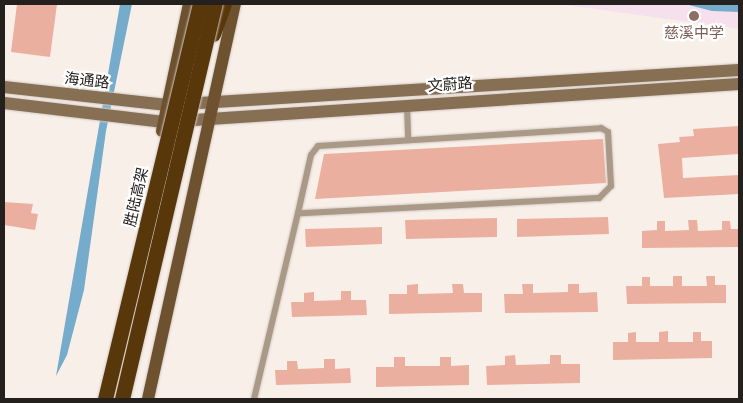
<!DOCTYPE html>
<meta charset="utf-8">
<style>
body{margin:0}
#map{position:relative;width:743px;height:403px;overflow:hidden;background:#f9efe9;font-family:"Noto Sans","Noto Sans SC",sans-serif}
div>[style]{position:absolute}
.industrial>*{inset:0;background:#f6e0ee}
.water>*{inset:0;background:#75abcb}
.building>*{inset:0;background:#ebafa0}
.roads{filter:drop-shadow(0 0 1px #d2cac4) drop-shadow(0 0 1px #d2cac4)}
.lane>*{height:6px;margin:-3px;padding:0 3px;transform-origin:3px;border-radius:3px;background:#aa9987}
.secondary>*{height:12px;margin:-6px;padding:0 6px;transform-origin:6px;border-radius:6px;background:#876f54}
.primary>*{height:12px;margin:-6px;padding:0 6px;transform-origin:6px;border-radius:6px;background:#6e512f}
.highway>*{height:15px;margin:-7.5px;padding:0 7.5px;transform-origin:7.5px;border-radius:7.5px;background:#58370a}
.bridges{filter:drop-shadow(0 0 1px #d2cac4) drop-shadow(0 0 1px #d2cac4)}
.highway-bridge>*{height:15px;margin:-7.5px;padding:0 7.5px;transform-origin:7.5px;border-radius:7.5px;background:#58370a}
.dots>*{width:14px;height:14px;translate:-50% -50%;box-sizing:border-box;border:2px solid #fff;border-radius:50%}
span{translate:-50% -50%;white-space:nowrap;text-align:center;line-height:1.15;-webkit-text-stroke:4.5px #fff;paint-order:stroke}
.education-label{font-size:15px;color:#785e54}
.street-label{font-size:15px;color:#23201e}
.frame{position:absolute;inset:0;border:5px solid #23201e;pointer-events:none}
</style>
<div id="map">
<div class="industrial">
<div style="clip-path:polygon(559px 4px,739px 4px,739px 29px)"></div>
</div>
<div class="water">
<div style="clip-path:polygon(120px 4px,132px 4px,106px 131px,84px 290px,67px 355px,56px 376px)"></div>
<div style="clip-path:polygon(685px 4px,739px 4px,739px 12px,712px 11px)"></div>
</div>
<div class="building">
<div style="clip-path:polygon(17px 4px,57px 4px,50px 57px,11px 52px)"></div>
<div style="clip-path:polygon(739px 126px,739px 154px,682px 158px,683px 178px,739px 175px,739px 194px,664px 198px,658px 144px,680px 142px,679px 137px,694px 136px,693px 129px)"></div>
<div style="clip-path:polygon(603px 139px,606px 183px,315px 199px,324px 154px)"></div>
<div style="clip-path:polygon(4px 202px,33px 204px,31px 213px,38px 214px,35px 230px,4px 225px)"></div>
<div style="clip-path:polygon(608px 217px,609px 234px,517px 237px,517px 219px)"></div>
<div style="clip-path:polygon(497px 218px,497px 237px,406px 239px,405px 220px)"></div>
<div style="clip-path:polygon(688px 220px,697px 220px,698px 231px,722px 230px,722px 221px,730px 221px,731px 229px,739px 229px,739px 247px,642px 248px,642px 231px,657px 230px,657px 221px,665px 221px,665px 231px,689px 230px)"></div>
<div style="clip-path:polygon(382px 227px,382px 244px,306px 247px,305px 229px)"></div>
<div style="clip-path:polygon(673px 276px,682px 276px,682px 286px,707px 286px,706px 276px,715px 276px,715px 285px,726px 285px,726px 303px,627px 304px,626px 286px,642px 286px,642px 277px,650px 277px,650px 286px,673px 286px)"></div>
<div style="clip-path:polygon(418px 284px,418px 294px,453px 293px,452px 284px,463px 284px,464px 293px,482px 293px,482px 312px,389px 314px,389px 294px,407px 294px,407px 285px)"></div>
<div style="clip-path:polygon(522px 284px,533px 284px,533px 293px,568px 292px,568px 284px,579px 284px,579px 293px,597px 292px,598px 312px,505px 313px,504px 294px,523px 294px)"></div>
<div style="clip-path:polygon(341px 291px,351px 291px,351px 300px,366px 300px,367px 315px,292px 317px,291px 302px,304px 302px,304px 293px,314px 292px,314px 301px,341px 300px)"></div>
<div style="clip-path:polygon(668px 331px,668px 342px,693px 342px,693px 332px,701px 332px,701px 341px,712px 341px,712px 358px,613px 360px,613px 342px,628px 342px,628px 333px,636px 332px,636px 342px,659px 342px,659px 332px)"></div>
<div style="clip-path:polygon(515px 355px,516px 365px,550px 364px,550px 355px,561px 355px,561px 364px,580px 364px,580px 383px,487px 385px,486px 366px,505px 365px,505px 356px)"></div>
<div style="clip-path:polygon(394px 357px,405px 357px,405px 366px,440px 366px,440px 357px,451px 357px,451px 366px,469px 365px,469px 385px,376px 387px,376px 367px,394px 367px)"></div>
<div style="clip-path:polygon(324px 359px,335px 359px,335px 369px,350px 368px,351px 383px,276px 385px,275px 370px,287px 370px,287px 361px,297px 361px,298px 369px,324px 368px)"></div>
</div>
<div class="roads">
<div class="lane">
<div style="left:407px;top:105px;width:35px;rotate:88deg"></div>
<div style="left:254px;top:399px;width:191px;rotate:-76.7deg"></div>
<div style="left:298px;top:213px;width:59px;rotate:-77.4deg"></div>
<div style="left:311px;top:155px;width:11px;rotate:-52deg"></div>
<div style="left:318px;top:146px;width:284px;rotate:-3.6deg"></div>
<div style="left:601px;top:128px;width:8px;rotate:30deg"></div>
<div style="left:608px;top:132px;width:54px;rotate:86.8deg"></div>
<div style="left:611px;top:186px;width:17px;rotate:135deg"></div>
<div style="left:599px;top:198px;width:301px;rotate:177.1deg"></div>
</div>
<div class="secondary">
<div style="left:4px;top:87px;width:164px;rotate:6.3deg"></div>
<div style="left:167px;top:105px;width:573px;rotate:-3.5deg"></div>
<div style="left:4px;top:103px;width:161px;rotate:6.8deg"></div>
<div style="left:164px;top:122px;width:576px;rotate:-3.78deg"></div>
</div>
<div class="primary">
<div style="left:162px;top:131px;width:130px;rotate:-78deg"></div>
<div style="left:148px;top:399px;width:404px;rotate:-77.6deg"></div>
</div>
<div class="highway">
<div style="left:213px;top:34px;width:32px;rotate:-70deg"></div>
</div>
</div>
<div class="bridges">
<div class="highway-bridge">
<div style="left:105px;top:399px;width:406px;rotate:-76.5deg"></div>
<div style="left:122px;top:399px;width:406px;rotate:-76.8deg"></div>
</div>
</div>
<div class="dots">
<div style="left:694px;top:16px;background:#8d6e63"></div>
</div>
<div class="education-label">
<span style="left:694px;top:33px">慈溪中学</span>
</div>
<div class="street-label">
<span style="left:87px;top:80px;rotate:6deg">海通路</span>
<span style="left:450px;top:84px;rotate:-4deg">文蔚路</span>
<span style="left:136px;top:197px;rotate:-77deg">胜陆高架</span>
</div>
<div class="frame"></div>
</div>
